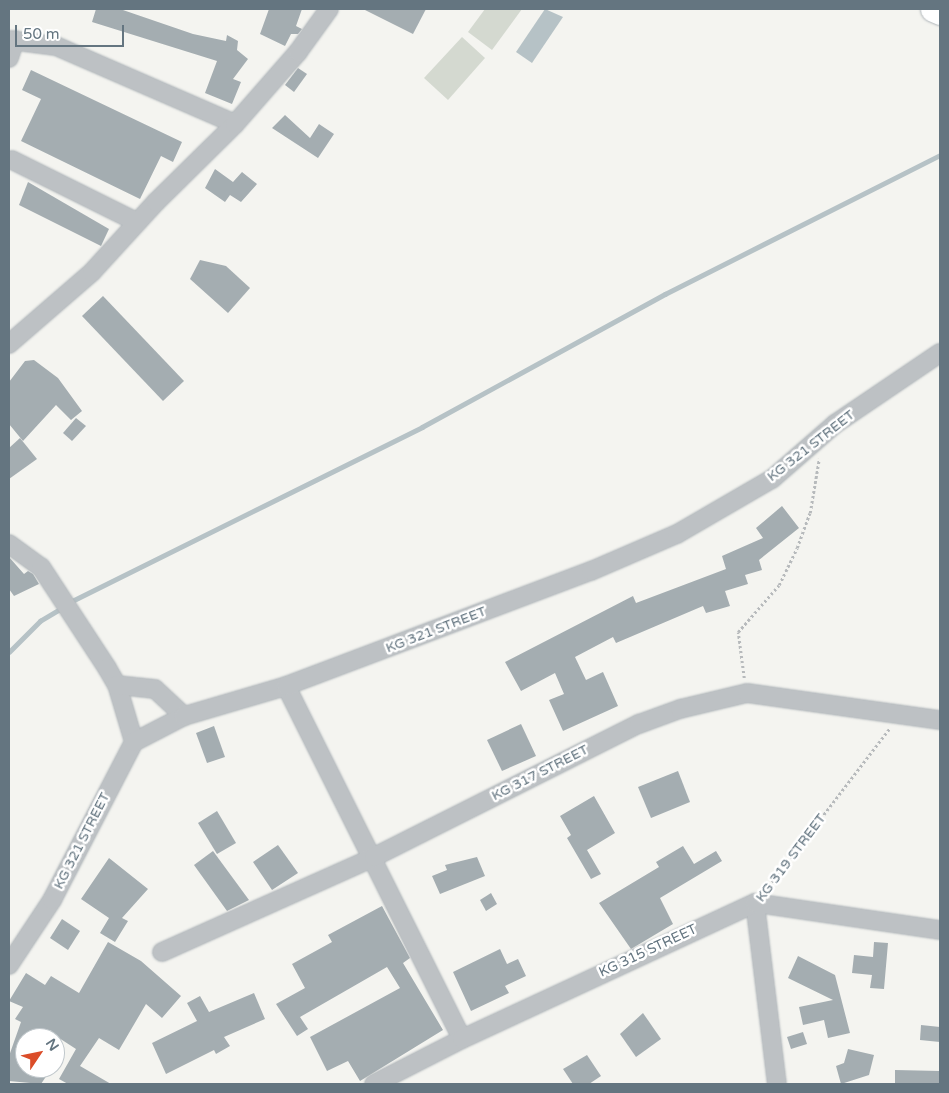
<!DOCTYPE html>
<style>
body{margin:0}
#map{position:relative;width:949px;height:1093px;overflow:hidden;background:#f4f4f0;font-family:"Varela Round",sans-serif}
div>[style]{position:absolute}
.green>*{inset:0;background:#d4d9d0}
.water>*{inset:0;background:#b6c2c6}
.stream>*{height:4.5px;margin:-2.25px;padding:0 2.25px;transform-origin:2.25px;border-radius:2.25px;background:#b6c2c6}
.building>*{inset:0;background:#a4adb1}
.path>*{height:2.5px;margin-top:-1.25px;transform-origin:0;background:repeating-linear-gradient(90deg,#b7babc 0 2.5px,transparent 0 5px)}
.roads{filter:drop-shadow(0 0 1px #afb5b9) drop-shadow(0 0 1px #afb5b9)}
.minor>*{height:18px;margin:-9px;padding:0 9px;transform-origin:9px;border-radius:9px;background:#bdc1c4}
.secondary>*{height:25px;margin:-12.5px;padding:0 12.5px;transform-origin:12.5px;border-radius:12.5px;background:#fff}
span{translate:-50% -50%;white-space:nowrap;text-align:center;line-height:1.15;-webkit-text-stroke:5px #fff;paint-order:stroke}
.street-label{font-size:14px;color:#647580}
.frame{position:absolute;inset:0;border:10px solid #647580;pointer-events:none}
.north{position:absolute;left:15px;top:1028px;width:50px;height:50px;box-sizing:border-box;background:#fff;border:1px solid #c1c8cc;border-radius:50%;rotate:56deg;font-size:14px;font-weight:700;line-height:20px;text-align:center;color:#647580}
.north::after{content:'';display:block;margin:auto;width:18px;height:22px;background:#db4d29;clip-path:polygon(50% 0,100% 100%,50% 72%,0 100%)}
.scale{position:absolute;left:15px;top:25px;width:109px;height:22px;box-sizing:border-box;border:2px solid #647580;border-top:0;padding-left:6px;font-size:15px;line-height:18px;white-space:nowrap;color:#647580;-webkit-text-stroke:4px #fff;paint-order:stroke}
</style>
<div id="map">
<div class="green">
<div style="clip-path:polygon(485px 9px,522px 9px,492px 50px,468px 32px)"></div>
<div style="clip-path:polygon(462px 37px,485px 58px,448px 100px,424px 78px)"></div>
</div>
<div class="water">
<div style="clip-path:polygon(545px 9px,563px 17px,532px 63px,516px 52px)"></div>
</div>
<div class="stream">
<div style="left:70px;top:602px;width:393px;rotate:-26.4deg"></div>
<div style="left:422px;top:427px;width:277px;rotate:-28.7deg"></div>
<div style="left:665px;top:294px;width:308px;rotate:-26.8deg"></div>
<div style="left:9px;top:652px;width:44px;rotate:-45deg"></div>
<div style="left:40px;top:621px;width:27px;rotate:-31deg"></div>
</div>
<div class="building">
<div style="clip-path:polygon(96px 9px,120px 9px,193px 34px,226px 41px,227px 35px,238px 41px,237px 50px,248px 59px,233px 79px,241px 82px,232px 104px,205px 93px,217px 61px,92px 22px)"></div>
<div style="clip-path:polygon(269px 9px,302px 9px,296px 26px,302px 29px,298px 34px,291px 34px,285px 46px,260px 34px)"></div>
<div style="clip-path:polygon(363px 9px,426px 9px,413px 34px)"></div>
<div style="clip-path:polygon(298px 68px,307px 74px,294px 92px,285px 85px)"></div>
<div style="clip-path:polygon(31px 70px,182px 142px,173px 162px,161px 156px,140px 199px,21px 141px,41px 99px,22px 90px)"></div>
<div style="clip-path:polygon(285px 115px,310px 138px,319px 124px,334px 134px,318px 158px,272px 128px)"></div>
<div style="clip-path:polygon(215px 169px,233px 182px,242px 172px,257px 184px,241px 202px,230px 195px,225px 202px,205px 188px)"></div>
<div style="clip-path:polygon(28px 182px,109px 229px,101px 246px,19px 205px)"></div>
<div style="clip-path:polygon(200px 260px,226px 266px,250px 288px,228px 313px,190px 279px)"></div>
<div style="clip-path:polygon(103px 296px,184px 381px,163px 401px,82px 316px)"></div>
<div style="clip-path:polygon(34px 360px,58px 378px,82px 411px,71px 420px,56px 405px,23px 441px,9px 424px,9px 382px,25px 361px)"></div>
<div style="clip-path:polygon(76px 418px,86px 426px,72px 441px,63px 433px)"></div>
<div style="clip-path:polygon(20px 438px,37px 459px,9px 479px,9px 448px)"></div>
<div style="clip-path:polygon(782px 506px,799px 528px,759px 560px,762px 570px,745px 575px,748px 584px,725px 591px,730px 606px,706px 613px,703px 606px,616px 643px,613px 637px,575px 657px,586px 680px,603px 672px,618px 706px,563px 731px,549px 700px,564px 694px,555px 673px,521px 691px,505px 662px,633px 596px,636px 603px,726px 569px,722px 556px,763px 538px,756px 528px)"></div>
<div style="clip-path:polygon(9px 557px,24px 574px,28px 571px,33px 574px,39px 584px,14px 596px,9px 589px)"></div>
<div style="clip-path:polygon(521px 724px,536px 756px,502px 771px,487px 740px)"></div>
<div style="clip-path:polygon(214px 726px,225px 757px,207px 763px,196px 733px)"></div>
<div style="clip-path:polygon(678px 771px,690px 802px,651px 818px,638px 787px)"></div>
<div style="clip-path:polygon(594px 796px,615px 833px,587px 850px,601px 874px,591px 879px,567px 838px,571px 835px,560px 816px)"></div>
<div style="clip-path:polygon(217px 811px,236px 843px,217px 854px,198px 823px)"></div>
<div style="clip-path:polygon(278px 845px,298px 873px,272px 890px,253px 862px)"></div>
<div style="clip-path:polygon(683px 846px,694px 864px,716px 851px,722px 861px,660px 898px,673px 924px,631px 949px,599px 903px,659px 867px,656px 862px)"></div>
<div style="clip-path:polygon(213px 851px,249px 900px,227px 911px,194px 865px)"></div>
<div style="clip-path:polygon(477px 857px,485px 876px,440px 894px,432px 876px,447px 870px,445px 865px)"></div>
<div style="clip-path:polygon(109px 858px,148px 889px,122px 918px,128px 921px,115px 942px,100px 933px,109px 918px,81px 899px)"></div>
<div style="clip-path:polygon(491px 893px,497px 904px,486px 911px,480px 900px)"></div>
<div style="clip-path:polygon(382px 906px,410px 958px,403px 963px,443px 1030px,360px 1081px,348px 1061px,327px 1071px,310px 1037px,400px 988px,387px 967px,300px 1017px,308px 1029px,297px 1036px,276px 1004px,305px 988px,292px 964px,332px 942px,328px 935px)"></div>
<div style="clip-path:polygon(62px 919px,80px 931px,68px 950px,50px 938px)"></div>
<div style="clip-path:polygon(108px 942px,141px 961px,181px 996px,162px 1018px,146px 1004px,119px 1050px,99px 1038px,80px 1066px,111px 1084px,68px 1084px,59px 1079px,76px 1049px,59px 1038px,25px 1038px,25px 1068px,42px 1068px,49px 1072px,41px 1084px,9px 1081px,9px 1056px,21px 1022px,15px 1019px,23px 1007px,9px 1001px,26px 973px,45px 985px,51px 976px,79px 993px)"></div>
<div style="clip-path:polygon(874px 942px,888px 943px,884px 989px,870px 988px,872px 975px,852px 973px,854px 955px,873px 957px)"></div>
<div style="clip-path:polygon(500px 949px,507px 964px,518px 959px,526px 976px,505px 986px,509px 993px,471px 1011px,453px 972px)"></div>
<div style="clip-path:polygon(798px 956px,835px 975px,850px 1033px,828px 1038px,824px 1020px,803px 1025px,799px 1007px,833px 1000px,788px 978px)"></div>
<div style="clip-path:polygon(254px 993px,265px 1019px,224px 1037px,230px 1046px,216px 1054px,214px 1050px,166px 1074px,152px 1043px,197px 1021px,187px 1003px,200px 996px,209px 1012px)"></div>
<div style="clip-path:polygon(643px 1013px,661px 1039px,636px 1057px,620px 1034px)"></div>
<div style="clip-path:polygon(921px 1025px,940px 1027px,940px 1042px,920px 1040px)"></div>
<div style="clip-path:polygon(803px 1032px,807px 1044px,791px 1049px,787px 1037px)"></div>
<div style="clip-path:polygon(848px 1049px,874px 1055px,869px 1075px,841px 1084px,836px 1066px,844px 1063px)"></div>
<div style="clip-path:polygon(587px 1055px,601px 1076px,589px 1084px,573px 1084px,563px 1069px)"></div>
<div style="clip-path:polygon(895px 1070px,940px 1071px,940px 1084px,895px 1084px)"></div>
</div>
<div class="path">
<div style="left:744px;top:678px;width:46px;rotate:-97.4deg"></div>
<div style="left:738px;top:632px;width:62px;rotate:-48.9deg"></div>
<div style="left:779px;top:585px;width:41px;rotate:-64.1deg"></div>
<div style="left:797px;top:548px;width:37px;rotate:-70deg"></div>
<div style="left:810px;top:513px;width:55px;rotate:-80.5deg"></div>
<div style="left:766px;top:890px;width:204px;rotate:-52.6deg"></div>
</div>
<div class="roads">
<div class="minor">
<div style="left:9px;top:40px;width:47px;rotate:7.3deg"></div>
<div style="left:56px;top:46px;width:195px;rotate:23.5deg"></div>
<div style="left:9px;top:58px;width:19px;rotate:-72deg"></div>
<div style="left:12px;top:160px;width:140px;rotate:26.4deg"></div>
<div style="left:9px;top:344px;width:110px;rotate:-40.9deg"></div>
<div style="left:92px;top:272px;width:95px;rotate:-47.6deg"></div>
<div style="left:156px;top:202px;width:111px;rotate:-44.6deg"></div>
<div style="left:235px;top:124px;width:96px;rotate:-48.8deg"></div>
<div style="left:298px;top:52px;width:53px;rotate:-54.2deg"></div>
<div style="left:9px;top:544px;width:39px;rotate:36deg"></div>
<div style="left:41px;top:567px;width:121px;rotate:56.8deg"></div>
<div style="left:107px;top:668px;width:20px;rotate:60deg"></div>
<div style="left:117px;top:685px;width:59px;rotate:73.4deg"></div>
<div style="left:117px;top:685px;width:38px;rotate:6deg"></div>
<div style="left:155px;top:689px;width:40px;rotate:43deg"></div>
<div style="left:286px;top:686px;width:394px;rotate:63.5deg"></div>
<div style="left:755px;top:903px;width:182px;rotate:83.1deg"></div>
<div style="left:162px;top:952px;width:232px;rotate:-24.1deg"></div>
<div style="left:374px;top:857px;width:297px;rotate:-26.7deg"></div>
<div style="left:639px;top:724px;width:44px;rotate:-20.1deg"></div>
<div style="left:680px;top:709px;width:69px;rotate:-13.4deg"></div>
<div style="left:747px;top:693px;width:195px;rotate:8deg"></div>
<div style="left:9px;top:965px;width:78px;rotate:-56.5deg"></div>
<div style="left:52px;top:900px;width:178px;rotate:-62.6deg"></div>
<div style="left:134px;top:742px;width:56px;rotate:-27.5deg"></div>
<div style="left:184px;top:716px;width:106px;rotate:-16.4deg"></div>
<div style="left:286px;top:686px;width:326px;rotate:-20.7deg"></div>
<div style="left:591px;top:571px;width:94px;rotate:-23.3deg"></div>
<div style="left:677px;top:534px;width:110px;rotate:-30.1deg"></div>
<div style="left:772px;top:479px;width:84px;rotate:-41.1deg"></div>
<div style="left:835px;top:424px;width:127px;rotate:-34.1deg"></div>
<div style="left:374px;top:1084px;width:99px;rotate:-27.1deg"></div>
<div style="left:462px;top:1039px;width:323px;rotate:-24.9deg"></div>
<div style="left:755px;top:903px;width:187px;rotate:8.3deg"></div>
</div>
<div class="secondary">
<div style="left:933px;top:9px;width:8px;rotate:23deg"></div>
</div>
</div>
<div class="street-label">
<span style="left:811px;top:446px;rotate:-38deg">KG 321 STREET</span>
<span style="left:436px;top:630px;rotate:-21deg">KG 321 STREET</span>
<span style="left:540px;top:773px;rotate:-27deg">KG 317 STREET</span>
<span style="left:82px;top:841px;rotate:-63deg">KG 321 STREET</span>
<span style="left:791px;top:858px;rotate:-53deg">KG 319 STREET</span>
<span style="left:648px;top:951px;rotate:-25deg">KG 315 STREET</span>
</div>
<div class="frame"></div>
<div class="north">N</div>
<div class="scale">50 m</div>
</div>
